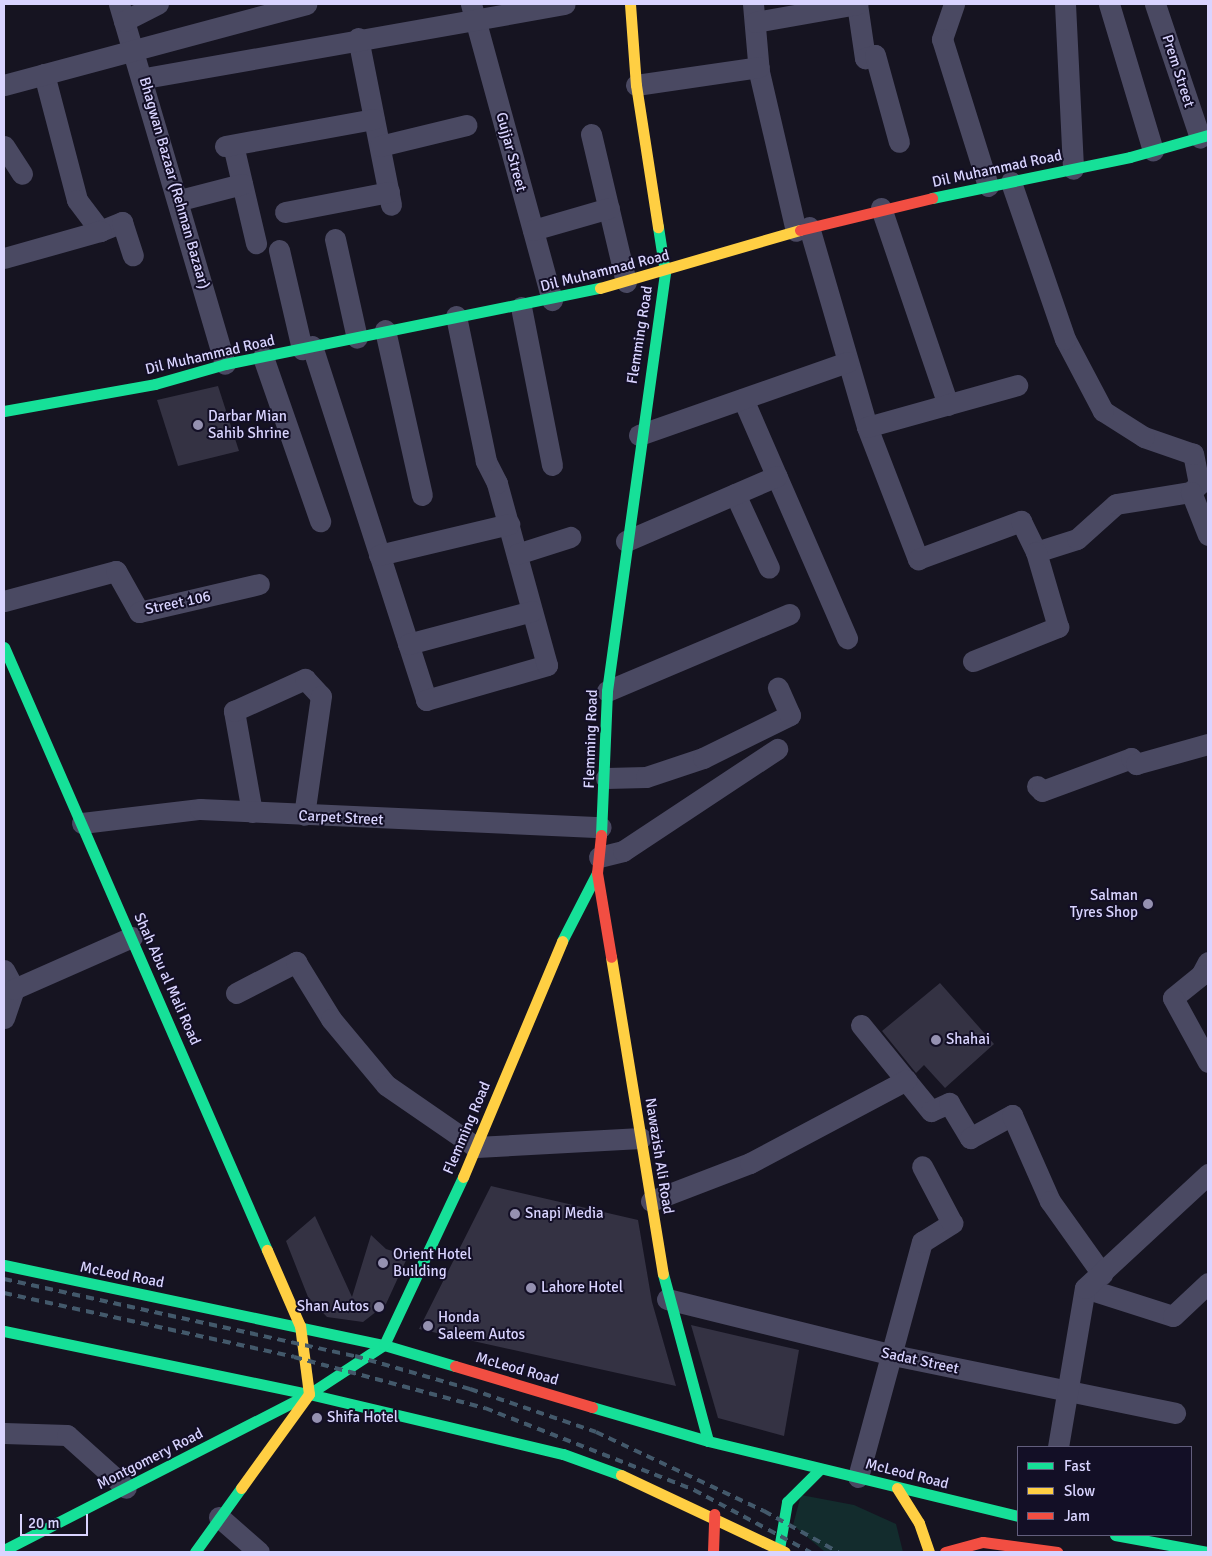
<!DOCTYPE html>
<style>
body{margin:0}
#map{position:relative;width:1212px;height:1556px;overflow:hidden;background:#161421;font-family:Signika,sans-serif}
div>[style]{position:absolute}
.green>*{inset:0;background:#132c2d}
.building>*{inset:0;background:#343243}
.street>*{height:21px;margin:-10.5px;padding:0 10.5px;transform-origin:10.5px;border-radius:10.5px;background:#4a4962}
.fast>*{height:11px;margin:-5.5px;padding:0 5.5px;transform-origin:5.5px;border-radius:5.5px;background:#16e098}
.slow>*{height:11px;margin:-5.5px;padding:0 5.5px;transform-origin:5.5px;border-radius:5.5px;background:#ffcf43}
.jam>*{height:11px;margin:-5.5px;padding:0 5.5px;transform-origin:5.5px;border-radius:5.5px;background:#f24e42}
.rail>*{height:4px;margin-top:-2px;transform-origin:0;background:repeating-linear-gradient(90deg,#43596b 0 8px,transparent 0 14px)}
.dots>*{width:14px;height:14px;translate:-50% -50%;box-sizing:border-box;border:2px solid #130f26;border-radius:50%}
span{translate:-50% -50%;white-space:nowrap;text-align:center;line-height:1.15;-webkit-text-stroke:4px #130f26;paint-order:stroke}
.street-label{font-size:15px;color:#d9d4ff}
.poi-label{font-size:15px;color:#d9d4ff}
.left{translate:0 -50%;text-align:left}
.right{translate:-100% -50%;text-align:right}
.frame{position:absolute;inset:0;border:5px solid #d9d4ff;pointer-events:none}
.legend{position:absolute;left:1017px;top:1446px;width:175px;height:90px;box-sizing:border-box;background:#130f26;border:1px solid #625e7d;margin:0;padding:6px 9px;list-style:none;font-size:15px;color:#d9d4ff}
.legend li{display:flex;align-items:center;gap:10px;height:25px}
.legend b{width:25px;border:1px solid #625e7d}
.scale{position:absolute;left:20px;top:1514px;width:68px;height:22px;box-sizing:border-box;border:2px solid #d9d4ff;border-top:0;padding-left:6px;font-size:15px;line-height:18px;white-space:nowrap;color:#d9d4ff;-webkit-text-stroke:4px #130f26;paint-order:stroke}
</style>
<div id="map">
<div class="green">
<div style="clip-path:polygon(801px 1495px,854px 1505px,896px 1524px,903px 1552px,825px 1552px,793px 1525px)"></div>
</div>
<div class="building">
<div style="clip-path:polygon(218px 386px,239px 451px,178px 466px,157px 400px)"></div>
<div style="clip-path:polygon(940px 983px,994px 1044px,945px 1088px,924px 1065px,916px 1073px,882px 1031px)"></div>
<div style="clip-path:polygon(491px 1186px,638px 1220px,652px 1302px,676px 1386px,419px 1329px)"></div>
<div style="clip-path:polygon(315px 1216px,352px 1297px,371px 1235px,386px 1249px,408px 1256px,386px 1304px,363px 1322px,327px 1317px,308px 1297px,286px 1241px)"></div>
<div style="clip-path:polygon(691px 1325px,799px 1350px,784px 1436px,718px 1418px)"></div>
</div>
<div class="street">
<div style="left:119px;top:4px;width:375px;rotate:73.6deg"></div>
<div style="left:471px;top:4px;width:307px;rotate:74.7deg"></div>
<div style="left:753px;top:4px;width:68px;rotate:85deg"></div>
<div style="left:759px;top:72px;width:163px;rotate:76.9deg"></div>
<div style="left:857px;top:4px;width:55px;rotate:81.6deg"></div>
<div style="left:865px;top:58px;width:10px;rotate:-17deg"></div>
<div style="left:875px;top:55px;width:90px;rotate:74.6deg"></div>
<div style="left:954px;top:4px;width:37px;rotate:109deg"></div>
<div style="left:942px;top:39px;width:154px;rotate:72.6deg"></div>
<div style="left:1065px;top:4px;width:165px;rotate:87.2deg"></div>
<div style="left:1109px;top:4px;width:153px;rotate:73.3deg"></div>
<div style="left:1155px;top:4px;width:141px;rotate:71.4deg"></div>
<div style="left:124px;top:21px;width:38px;rotate:-27deg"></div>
<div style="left:755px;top:22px;width:104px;rotate:-10deg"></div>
<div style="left:358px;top:38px;width:170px;rotate:78.8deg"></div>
<div style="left:44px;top:74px;width:130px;rotate:75.3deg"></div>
<div style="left:77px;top:200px;width:39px;rotate:53deg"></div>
<div style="left:100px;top:231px;width:24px;rotate:-22deg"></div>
<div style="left:122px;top:222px;width:35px;rotate:72deg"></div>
<div style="left:145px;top:78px;width:426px;rotate:-10deg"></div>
<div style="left:4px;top:85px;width:313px;rotate:-15deg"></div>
<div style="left:636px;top:85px;width:124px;rotate:-8.3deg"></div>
<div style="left:591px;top:134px;width:152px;rotate:76.7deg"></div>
<div style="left:233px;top:145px;width:101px;rotate:76.8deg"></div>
<div style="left:4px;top:146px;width:33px;rotate:57deg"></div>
<div style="left:225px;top:146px;width:151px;rotate:-10.3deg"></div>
<div style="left:380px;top:146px;width:89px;rotate:-13.6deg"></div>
<div style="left:180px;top:200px;width:64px;rotate:-14.5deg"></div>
<div style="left:881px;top:208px;width:208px;rotate:71.2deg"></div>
<div style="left:285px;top:212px;width:106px;rotate:-10.9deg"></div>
<div style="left:809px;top:227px;width:208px;rotate:73.8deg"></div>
<div style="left:867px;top:427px;width:142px;rotate:68.9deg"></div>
<div style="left:918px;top:559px;width:110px;rotate:-20.3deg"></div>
<div style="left:1021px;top:521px;width:34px;rotate:64deg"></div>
<div style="left:1036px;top:552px;width:43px;rotate:-17.6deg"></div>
<div style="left:1077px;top:539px;width:52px;rotate:-41.9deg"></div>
<div style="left:1116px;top:504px;width:76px;rotate:-9.1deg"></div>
<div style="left:1191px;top:492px;width:11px;rotate:-45deg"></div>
<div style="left:1199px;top:484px;width:31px;rotate:-101deg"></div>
<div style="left:1193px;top:454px;width:52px;rotate:-160.9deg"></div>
<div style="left:1144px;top:437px;width:49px;rotate:-147.6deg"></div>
<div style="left:1103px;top:411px;width:81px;rotate:-117.8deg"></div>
<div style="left:1065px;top:339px;width:166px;rotate:-109deg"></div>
<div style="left:533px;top:230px;width:79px;rotate:-16.1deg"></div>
<div style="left:335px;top:239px;width:101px;rotate:77.5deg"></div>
<div style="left:279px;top:250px;width:102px;rotate:76.9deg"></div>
<div style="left:4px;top:258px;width:100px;rotate:-15.7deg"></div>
<div style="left:521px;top:307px;width:161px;rotate:78.9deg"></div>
<div style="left:385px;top:330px;width:169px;rotate:77.4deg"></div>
<div style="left:312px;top:346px;width:372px;rotate:72.1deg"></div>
<div style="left:426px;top:700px;width:126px;rotate:-16.1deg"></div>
<div style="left:547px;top:665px;width:189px;rotate:-105.4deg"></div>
<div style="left:497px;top:483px;width:25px;rotate:-117deg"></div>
<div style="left:486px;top:461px;width:148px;rotate:-101.7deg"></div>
<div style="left:263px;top:357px;width:174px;rotate:70.8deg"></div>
<div style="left:743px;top:399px;width:261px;rotate:66.5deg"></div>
<div style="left:867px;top:427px;width:156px;rotate:-15.6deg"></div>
<div style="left:639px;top:435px;width:221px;rotate:-19.3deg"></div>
<div style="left:1191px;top:492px;width:46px;rotate:68.4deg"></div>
<div style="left:735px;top:494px;width:81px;rotate:65.3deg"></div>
<div style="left:626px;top:541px;width:164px;rotate:-23.3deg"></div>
<div style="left:517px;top:554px;width:56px;rotate:-17.8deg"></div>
<div style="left:379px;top:555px;width:134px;rotate:-13.4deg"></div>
<div style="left:4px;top:601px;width:116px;rotate:-15deg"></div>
<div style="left:116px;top:571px;width:47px;rotate:60.7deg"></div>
<div style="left:139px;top:612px;width:123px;rotate:-13.1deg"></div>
<div style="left:408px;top:644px;width:128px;rotate:-14.9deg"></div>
<div style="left:973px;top:661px;width:92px;rotate:-21.8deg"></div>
<div style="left:1058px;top:627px;width:78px;rotate:-106.3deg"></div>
<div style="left:607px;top:691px;width:198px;rotate:-22.9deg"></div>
<div style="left:606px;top:778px;width:40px;rotate:-1.4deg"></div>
<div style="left:646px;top:777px;width:60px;rotate:-18.4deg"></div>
<div style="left:703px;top:758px;width:97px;rotate:-26.3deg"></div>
<div style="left:790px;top:715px;width:30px;rotate:-114deg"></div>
<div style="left:1037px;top:786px;width:7px;rotate:45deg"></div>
<div style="left:1042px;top:791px;width:95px;rotate:-20.3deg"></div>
<div style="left:1131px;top:758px;width:8px;rotate:50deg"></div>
<div style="left:1136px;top:764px;width:75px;rotate:-15.5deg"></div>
<div style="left:252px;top:812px;width:103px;rotate:-100.1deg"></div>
<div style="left:234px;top:711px;width:78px;rotate:-24.3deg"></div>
<div style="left:305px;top:679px;width:23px;rotate:47deg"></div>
<div style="left:321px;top:696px;width:120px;rotate:98.1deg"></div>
<div style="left:82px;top:823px;width:119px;rotate:-6.8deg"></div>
<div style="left:200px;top:809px;width:401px;rotate:2.6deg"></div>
<div style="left:599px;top:857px;width:25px;rotate:-14deg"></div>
<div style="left:623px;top:851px;width:185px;rotate:-33.5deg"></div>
<div style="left:1208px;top:962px;width:15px;rotate:118deg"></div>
<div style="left:1201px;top:975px;width:36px;rotate:141deg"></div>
<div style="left:1173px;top:998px;width:73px;rotate:61.3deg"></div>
<div style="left:4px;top:970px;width:21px;rotate:62deg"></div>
<div style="left:236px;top:993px;width:68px;rotate:-27.3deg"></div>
<div style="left:296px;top:962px;width:67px;rotate:58.4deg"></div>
<div style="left:331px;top:1019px;width:86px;rotate:50.2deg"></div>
<div style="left:386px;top:1085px;width:109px;rotate:34.6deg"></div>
<div style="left:476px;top:1147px;width:165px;rotate:-3.1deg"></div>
<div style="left:4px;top:1018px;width:31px;rotate:-71deg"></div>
<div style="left:14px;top:989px;width:129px;rotate:-23.8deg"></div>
<div style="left:861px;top:1025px;width:111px;rotate:50.9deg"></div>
<div style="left:931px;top:1111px;width:20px;rotate:-24deg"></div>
<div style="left:949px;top:1103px;width:41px;rotate:59deg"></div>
<div style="left:970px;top:1138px;width:48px;rotate:-28.7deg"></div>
<div style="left:1012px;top:1115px;width:94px;rotate:66.2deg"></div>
<div style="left:1050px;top:1201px;width:90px;rotate:54.5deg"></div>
<div style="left:651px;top:1201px;width:106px;rotate:-21deg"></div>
<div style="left:750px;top:1163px;width:177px;rotate:-28deg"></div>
<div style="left:1085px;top:1288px;width:92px;rotate:17.7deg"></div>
<div style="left:1173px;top:1316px;width:48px;rotate:-43.3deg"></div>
<div style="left:667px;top:1299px;width:233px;rotate:13.9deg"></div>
<div style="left:893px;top:1355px;width:288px;rotate:11.6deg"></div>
<div style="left:4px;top:1433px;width:63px;rotate:1.8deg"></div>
<div style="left:67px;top:1435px;width:79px;rotate:41.9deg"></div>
<div style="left:1058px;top:1447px;width:161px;rotate:-80.4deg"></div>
<div style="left:1085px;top:1288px;width:168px;rotate:-42.8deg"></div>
<div style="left:858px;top:1477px;width:244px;rotate:-74.8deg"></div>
<div style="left:922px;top:1242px;width:36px;rotate:-32deg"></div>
<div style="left:952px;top:1223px;width:64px;rotate:-117.8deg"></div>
<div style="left:219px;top:1517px;width:53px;rotate:41.2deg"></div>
</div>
<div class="fast">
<div style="left:932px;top:198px;width:202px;rotate:-11.7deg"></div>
<div style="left:1130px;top:157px;width:81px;rotate:-15.8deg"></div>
<div style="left:4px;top:411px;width:153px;rotate:-10.1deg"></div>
<div style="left:155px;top:384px;width:73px;rotate:-15.9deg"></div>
<div style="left:225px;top:364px;width:383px;rotate:-11.5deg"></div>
<div style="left:4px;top:647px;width:658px;rotate:66.44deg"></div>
<div style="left:601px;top:835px;width:144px;rotate:-87.6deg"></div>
<div style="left:607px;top:691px;width:423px;rotate:-82.1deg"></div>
<div style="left:665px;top:272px;width:46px;rotate:-98.8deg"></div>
<div style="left:562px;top:941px;width:76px;rotate:-62.8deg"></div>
<div style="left:4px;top:1265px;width:388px;rotate:11.9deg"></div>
<div style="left:384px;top:1345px;width:74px;rotate:16.5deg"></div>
<div style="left:663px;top:1274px;width:173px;rotate:74.9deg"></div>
<div style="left:4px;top:1331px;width:311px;rotate:11.7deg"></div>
<div style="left:309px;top:1394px;width:261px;rotate:13.3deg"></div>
<div style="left:563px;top:1454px;width:62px;rotate:19.9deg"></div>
<div style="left:592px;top:1407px;width:121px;rotate:16.3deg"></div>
<div style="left:708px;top:1441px;width:319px;rotate:13.6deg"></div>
<div style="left:1115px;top:1535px;width:95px;rotate:10.4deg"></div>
<div style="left:779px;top:1549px;width:48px;rotate:-80.3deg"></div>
<div style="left:787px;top:1502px;width:47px;rotate:-45deg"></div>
<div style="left:4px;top:1550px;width:343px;rotate:-27.1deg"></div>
<div style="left:309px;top:1394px;width:90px;rotate:-33.2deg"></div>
<div style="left:384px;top:1345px;width:186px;rotate:-64.8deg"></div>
<div style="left:195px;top:1552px;width:79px;rotate:-54.3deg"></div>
</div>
<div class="slow">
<div style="left:630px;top:4px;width:81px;rotate:85.8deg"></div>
<div style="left:636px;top:85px;width:144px;rotate:81.2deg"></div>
<div style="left:600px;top:288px;width:208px;rotate:-16.2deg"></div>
<div style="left:611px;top:957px;width:321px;rotate:80.7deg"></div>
<div style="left:463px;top:1177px;width:256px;rotate:-67.2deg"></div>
<div style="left:621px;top:1475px;width:181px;rotate:25.2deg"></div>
<div style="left:241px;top:1488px;width:116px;rotate:-54.1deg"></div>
<div style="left:309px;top:1394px;width:69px;rotate:-97.5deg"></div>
<div style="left:300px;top:1326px;width:83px;rotate:-113.5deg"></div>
<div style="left:897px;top:1488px;width:41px;rotate:57.8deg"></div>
<div style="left:919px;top:1523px;width:31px;rotate:71deg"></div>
</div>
<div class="jam">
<div style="left:800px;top:230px;width:136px;rotate:-13.6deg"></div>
<div style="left:601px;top:835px;width:38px;rotate:96deg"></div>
<div style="left:597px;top:873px;width:85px;rotate:80.5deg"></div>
<div style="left:455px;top:1366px;width:143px;rotate:16.7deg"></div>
<div style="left:713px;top:1552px;width:38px;rotate:-88deg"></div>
<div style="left:945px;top:1552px;width:39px;rotate:-15deg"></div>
<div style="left:983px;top:1542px;width:75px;rotate:7.7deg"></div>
</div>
<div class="rail">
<div style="left:4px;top:1279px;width:359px;rotate:12.4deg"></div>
<div style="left:355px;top:1356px;width:120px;rotate:16deg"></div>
<div style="left:470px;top:1389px;width:133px;rotate:18.8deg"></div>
<div style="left:596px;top:1432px;width:186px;rotate:25.2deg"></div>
<div style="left:764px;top:1511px;width:85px;rotate:29deg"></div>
<div style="left:4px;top:1293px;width:297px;rotate:12.4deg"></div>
<div style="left:294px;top:1357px;width:198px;rotate:15deg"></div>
<div style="left:485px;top:1408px;width:225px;rotate:21.4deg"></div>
<div style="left:694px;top:1490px;width:132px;rotate:28.1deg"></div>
</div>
<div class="dots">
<div style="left:198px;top:425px;background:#9591b1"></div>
<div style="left:1148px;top:904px;background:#9591b1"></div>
<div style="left:936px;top:1040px;background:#9591b1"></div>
<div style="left:515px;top:1214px;background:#9591b1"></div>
<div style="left:383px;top:1263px;background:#9591b1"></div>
<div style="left:531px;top:1288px;background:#9591b1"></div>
<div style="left:379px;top:1307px;background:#9591b1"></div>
<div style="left:428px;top:1326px;background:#9591b1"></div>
<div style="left:317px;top:1418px;background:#9591b1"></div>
</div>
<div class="street-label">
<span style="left:1178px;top:71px;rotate:72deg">Prem Street</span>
<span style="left:511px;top:152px;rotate:75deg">Gujjar Street</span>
<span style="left:997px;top:169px;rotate:-12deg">Dil Muhammad Road</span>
<span style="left:174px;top:183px;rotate:74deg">Bhagwan Bazaar (Rehman Bazaar)</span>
<span style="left:605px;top:271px;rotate:-14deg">Dil Muhammad Road</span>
<span style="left:640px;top:335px;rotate:-81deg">Flemming Road</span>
<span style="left:210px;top:355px;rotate:-13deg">Dil Muhammad Road</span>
<span style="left:178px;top:603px;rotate:-12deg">Street 106</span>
<span style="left:591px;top:739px;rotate:-88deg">Flemming Road</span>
<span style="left:341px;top:818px;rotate:3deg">Carpet Street</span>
<span style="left:167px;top:979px;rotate:66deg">Shah Abu al Mali Road</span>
<span style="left:467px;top:1128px;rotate:-67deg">Flemming Road</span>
<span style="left:659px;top:1156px;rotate:81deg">Nawazish Ali Road</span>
<span style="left:122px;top:1275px;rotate:11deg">McLeod Road</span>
<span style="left:920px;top:1361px;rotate:12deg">Sadat Street</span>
<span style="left:517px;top:1369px;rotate:16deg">McLeod Road</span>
<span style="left:150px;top:1459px;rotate:-27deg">Montgomery Road</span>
<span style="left:907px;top:1474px;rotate:14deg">McLeod Road</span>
</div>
<div class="poi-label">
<span class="left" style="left:208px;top:425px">Darbar Mian<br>Sahib Shrine</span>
<span class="right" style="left:1138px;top:904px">Salman<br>Tyres Shop</span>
<span class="left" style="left:946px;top:1040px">Shahai</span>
<span class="left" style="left:525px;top:1214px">Snapi Media</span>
<span class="left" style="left:393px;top:1263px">Orient Hotel<br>Building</span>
<span class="left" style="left:541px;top:1288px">Lahore Hotel</span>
<span class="right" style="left:369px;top:1307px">Shan Autos</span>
<span class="left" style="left:438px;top:1326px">Honda<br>Saleem Autos</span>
<span class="left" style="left:327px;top:1418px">Shifa Hotel</span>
</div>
<div class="frame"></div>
<ul class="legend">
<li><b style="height:6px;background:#16e098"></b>Fast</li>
<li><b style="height:6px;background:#ffcf43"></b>Slow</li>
<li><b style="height:6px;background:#f24e42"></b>Jam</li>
</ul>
<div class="scale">20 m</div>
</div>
